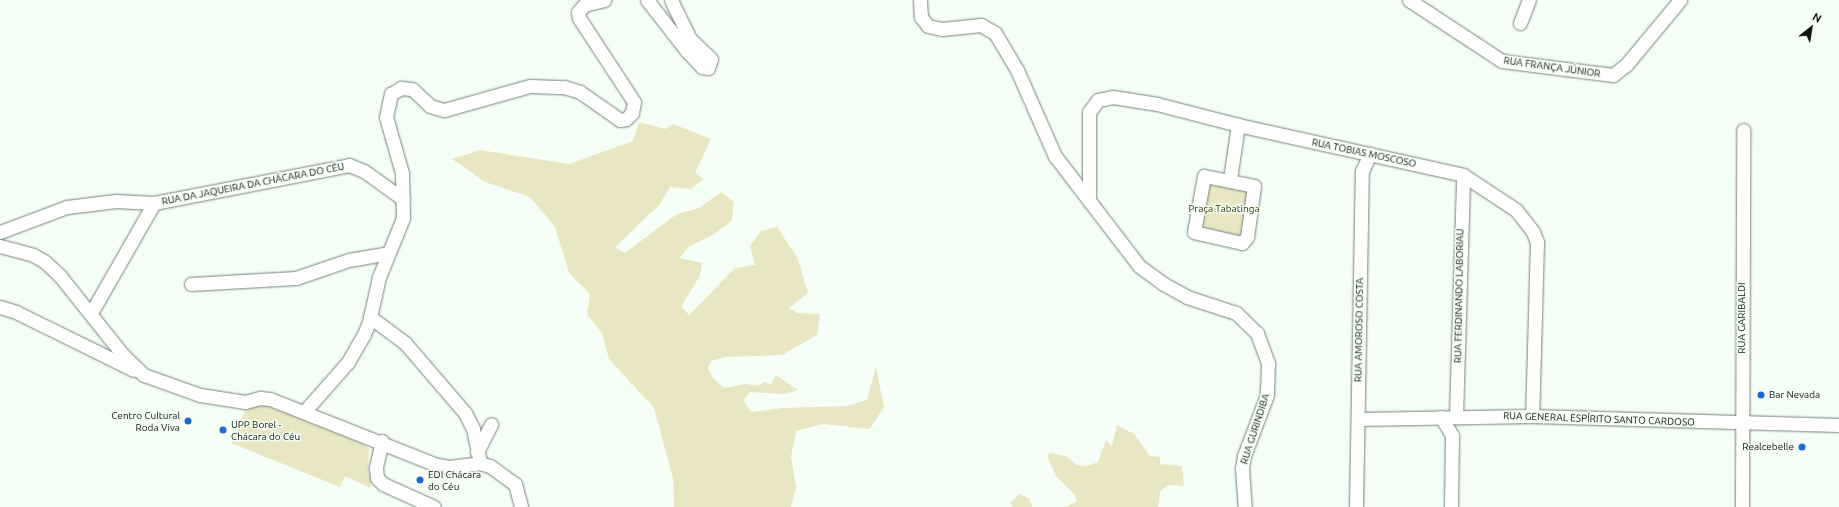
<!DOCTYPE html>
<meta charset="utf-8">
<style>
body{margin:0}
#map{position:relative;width:1839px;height:507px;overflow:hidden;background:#f5fff6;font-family:Ubuntu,sans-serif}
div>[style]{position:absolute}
.green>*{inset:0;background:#e8e6c3}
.roads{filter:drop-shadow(0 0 1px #758377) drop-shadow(0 0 1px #758377)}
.street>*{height:13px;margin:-6.5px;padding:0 6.5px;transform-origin:6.5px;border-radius:6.5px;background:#fff}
.dots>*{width:11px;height:11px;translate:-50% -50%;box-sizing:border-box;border:2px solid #f5fff6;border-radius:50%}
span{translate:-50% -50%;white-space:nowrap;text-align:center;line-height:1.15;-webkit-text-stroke:3px #f5fff6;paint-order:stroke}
.street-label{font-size:10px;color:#101611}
.park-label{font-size:10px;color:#393506}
.poi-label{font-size:10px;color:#101611}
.left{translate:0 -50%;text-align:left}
.right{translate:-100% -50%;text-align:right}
.north{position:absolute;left:1791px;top:8px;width:40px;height:40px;-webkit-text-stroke:3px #f5fff6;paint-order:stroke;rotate:30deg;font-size:11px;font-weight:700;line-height:16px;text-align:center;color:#101611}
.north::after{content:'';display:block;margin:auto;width:14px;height:18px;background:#101611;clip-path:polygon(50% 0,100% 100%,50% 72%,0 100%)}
</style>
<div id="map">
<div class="green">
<div style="clip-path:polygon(639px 122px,665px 129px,673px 124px,711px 139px,695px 173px,704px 179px,691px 189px,670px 187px,660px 204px,615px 247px,625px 253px,677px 214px,699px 208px,721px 192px,734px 202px,732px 220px,714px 234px,689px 247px,679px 258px,702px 263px,700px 276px,681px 306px,689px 315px,735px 268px,755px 265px,750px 246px,761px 231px,777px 227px,798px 259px,808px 293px,789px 308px,798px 313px,820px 314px,817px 335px,782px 355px,726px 357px,711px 361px,708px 368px,713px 378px,724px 388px,746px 384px,758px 386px,764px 382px,771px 384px,776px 375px,798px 390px,785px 394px,750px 392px,743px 400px,751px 412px,783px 408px,847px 406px,867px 400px,876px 367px,884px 408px,869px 429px,823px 424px,796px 431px,791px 457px,796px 487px,791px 507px,674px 507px,673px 478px,654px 408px,609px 359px,602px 333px,587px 315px,590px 294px,569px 273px,555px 227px,530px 197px,485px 182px,452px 159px,480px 150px,569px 164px,633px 141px)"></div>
<div style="clip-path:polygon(1204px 178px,1251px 184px,1243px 240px,1197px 233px)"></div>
<div style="clip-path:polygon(254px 404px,266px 404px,363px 444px,369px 449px,368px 472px,373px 481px,370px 488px,345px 476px,340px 487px,231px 443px,247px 406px)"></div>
<div style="clip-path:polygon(1117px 425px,1134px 434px,1150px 456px,1160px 457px,1160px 464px,1182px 466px,1184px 486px,1168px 485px,1160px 492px,1158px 507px,1066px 507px,1077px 501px,1074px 494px,1056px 476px,1047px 456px,1050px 453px,1066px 456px,1077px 465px,1087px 466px,1098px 462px,1106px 440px,1112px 446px)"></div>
<div style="clip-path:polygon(1020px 494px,1030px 499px,1032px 507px,1012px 507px,1011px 502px)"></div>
</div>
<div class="roads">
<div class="street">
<div style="left:647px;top:0;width:65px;rotate:51.9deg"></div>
<div style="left:687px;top:51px;width:22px;rotate:47deg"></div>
<div style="left:702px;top:67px;width:6px;rotate:9deg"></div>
<div style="left:708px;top:68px;width:9px;rotate:-72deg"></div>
<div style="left:711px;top:59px;width:29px;rotate:-136deg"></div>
<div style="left:690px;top:39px;width:43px;rotate:-116deg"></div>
<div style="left:920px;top:0;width:17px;rotate:87deg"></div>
<div style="left:921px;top:17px;width:11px;rotate:52deg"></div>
<div style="left:928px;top:26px;width:14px;rotate:12deg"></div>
<div style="left:942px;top:29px;width:39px;rotate:-6deg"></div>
<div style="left:981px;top:25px;width:16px;rotate:30deg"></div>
<div style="left:995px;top:33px;width:43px;rotate:59.3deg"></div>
<div style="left:1017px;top:70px;width:94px;rotate:66.2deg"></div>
<div style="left:1055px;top:156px;width:138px;rotate:52.6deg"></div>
<div style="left:1139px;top:266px;width:29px;rotate:36deg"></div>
<div style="left:1162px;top:283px;width:29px;rotate:29deg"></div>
<div style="left:1187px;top:297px;width:52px;rotate:18.1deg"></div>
<div style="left:1236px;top:313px;width:29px;rotate:44deg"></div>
<div style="left:1257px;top:333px;width:32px;rotate:70deg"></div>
<div style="left:1268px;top:363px;width:32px;rotate:92deg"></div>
<div style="left:1267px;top:395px;width:65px;rotate:110.7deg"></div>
<div style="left:1244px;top:456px;width:12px;rotate:99deg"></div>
<div style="left:1242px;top:468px;width:39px;rotate:86deg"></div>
<div style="left:1409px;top:0;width:111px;rotate:33.3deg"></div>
<div style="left:1502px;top:61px;width:112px;rotate:7.2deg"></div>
<div style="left:1613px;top:75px;width:16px;rotate:-38deg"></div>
<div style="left:1626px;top:65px;width:85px;rotate:-50.3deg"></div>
<div style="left:1520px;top:23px;width:25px;rotate:-69deg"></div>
<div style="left:1204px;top:176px;width:51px;rotate:11.3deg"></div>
<div style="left:1254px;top:186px;width:51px;rotate:97.8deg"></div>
<div style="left:1247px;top:237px;width:8px;rotate:130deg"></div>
<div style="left:1242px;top:243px;width:49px;rotate:-167.1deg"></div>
<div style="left:1194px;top:232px;width:57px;rotate:-79.9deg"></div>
<div style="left:1230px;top:179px;width:55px;rotate:-81.6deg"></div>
<div style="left:1089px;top:201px;width:89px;rotate:-90deg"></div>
<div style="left:1089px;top:112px;width:15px;rotate:-53deg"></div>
<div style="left:1098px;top:100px;width:15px;rotate:-11deg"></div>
<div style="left:1113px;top:97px;width:45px;rotate:9deg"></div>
<div style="left:1157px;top:104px;width:84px;rotate:14.5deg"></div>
<div style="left:1238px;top:125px;width:230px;rotate:12.5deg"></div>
<div style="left:1463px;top:175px;width:64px;rotate:33.4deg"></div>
<div style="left:1516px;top:210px;width:28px;rotate:52deg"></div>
<div style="left:1533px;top:232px;width:11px;rotate:68deg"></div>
<div style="left:1537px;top:242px;width:174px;rotate:91.6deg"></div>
<div style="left:0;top:232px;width:72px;rotate:-20.5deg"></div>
<div style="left:67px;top:207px;width:49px;rotate:-7deg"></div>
<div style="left:116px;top:201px;width:38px;rotate:3deg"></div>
<div style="left:154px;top:203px;width:199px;rotate:-11deg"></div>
<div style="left:349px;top:165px;width:16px;rotate:22deg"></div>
<div style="left:364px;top:171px;width:48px;rotate:35.7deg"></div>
<div style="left:0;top:246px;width:34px;rotate:15deg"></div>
<div style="left:33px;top:255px;width:13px;rotate:29deg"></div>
<div style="left:44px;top:261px;width:22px;rotate:43deg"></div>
<div style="left:60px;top:276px;width:101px;rotate:51.4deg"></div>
<div style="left:123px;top:355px;width:29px;rotate:44deg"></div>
<div style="left:144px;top:375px;width:59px;rotate:19.7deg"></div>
<div style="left:200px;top:395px;width:46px;rotate:8.8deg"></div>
<div style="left:245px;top:402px;width:16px;rotate:-15deg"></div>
<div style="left:260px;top:398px;width:10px;rotate:6deg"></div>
<div style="left:270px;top:399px;width:180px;rotate:21.6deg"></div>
<div style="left:437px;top:465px;width:12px;rotate:9deg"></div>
<div style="left:449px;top:467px;width:31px;rotate:-7deg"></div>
<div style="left:480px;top:463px;width:10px;rotate:17deg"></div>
<div style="left:490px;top:466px;width:31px;rotate:36deg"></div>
<div style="left:515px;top:484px;width:24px;rotate:75deg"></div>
<div style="left:191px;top:284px;width:105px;rotate:-3.3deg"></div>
<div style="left:296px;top:278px;width:56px;rotate:-18.8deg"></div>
<div style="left:349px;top:260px;width:40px;rotate:-10deg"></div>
<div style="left:0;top:307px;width:17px;rotate:17deg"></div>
<div style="left:16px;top:312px;width:131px;rotate:26.2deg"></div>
<div style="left:91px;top:313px;width:127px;rotate:-60.2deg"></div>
<div style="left:370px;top:317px;width:44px;rotate:36.6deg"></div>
<div style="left:405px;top:343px;width:92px;rotate:49.4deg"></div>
<div style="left:465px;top:413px;width:18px;rotate:63deg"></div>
<div style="left:473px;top:429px;width:35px;rotate:78deg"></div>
<div style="left:304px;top:412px;width:67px;rotate:-48.7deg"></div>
<div style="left:348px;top:362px;width:32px;rotate:-60deg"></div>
<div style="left:364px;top:334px;width:13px;rotate:-67deg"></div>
<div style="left:369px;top:322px;width:46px;rotate:-77.5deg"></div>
<div style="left:379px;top:277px;width:64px;rotate:-67.9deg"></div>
<div style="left:403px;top:218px;width:45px;rotate:-91.3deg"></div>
<div style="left:402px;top:173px;width:58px;rotate:-105.9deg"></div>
<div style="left:386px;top:117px;width:24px;rotate:-78deg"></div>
<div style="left:391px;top:94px;width:12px;rotate:-31deg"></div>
<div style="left:401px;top:88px;width:11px;rotate:5deg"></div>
<div style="left:412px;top:89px;width:25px;rotate:43deg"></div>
<div style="left:430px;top:106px;width:15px;rotate:16deg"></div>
<div style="left:444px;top:110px;width:89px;rotate:-15.6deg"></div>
<div style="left:530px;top:86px;width:34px;rotate:2deg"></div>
<div style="left:564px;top:87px;width:17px;rotate:17deg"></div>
<div style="left:580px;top:92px;width:49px;rotate:35deg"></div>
<div style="left:620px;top:120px;width:6px;rotate:-9deg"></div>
<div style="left:626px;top:119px;width:8px;rotate:-45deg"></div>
<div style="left:632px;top:113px;width:11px;rotate:-80deg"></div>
<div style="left:634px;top:102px;width:100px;rotate:-123.2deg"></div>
<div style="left:579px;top:18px;width:6px;rotate:-99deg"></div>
<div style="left:578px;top:12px;width:9px;rotate:-49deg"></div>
<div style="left:584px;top:5px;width:21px;rotate:-14deg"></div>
<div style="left:1441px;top:417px;width:21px;rotate:59deg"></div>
<div style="left:1452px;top:435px;width:72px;rotate:90.8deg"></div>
<div style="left:1456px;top:417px;width:242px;rotate:-88.3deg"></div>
<div style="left:1358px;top:419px;width:174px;rotate:-1deg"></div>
<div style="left:1532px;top:416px;width:307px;rotate:1.7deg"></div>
<div style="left:382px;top:441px;width:28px;rotate:103deg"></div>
<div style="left:376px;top:468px;width:10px;rotate:84deg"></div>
<div style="left:377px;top:478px;width:8px;rotate:45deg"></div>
<div style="left:383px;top:484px;width:56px;rotate:24.3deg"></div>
<div style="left:477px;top:452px;width:31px;rotate:-63deg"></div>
<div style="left:1356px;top:507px;width:336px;rotate:-89deg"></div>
<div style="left:1362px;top:171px;width:19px;rotate:-65deg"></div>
<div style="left:1742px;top:507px;width:377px;rotate:-89.8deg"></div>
</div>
</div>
<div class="dots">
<div style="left:1761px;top:395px;background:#1f69d4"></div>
<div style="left:188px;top:421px;background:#1f69d4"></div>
<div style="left:223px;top:430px;background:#1f69d4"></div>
<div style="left:1802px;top:447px;background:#1f69d4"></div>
<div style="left:420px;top:480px;background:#1f69d4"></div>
</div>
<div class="street-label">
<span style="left:1552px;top:67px;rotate:8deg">RUA FRANÇA JÚNIOR</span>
<span style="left:1364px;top:153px;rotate:12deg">RUA TOBIAS MOSCOSO</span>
<span style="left:253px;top:184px;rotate:-11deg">RUA DA JAQUEIRA DA CHÁCARA DO CÉU</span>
<span style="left:1459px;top:296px;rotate:-89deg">RUA FERDINANDO LABORIAU</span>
<span style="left:1742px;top:318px;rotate:-90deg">RUA GARIBALDI</span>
<span style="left:1359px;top:330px;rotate:-89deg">RUA AMOROSO COSTA</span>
<span style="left:1599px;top:419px;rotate:2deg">RUA GENERAL ESPÍRITO SANTO CARDOSO</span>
<span style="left:1255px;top:429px;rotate:-72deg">RUA GURINDIBA</span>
</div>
<div class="park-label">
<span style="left:1224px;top:209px">Praça Tabatinga</span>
</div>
<div class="poi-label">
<span class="left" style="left:1769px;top:395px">Bar Nevada</span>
<span class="right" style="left:180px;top:421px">Centro Cultural<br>Roda Viva</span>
<span class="left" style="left:231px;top:430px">UPP Borel -<br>Chácara do Céu</span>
<span class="right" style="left:1794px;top:447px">Realcebelle</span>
<span class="left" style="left:428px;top:480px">EDI Chácara<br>do Céu</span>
</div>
<div class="north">N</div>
</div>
